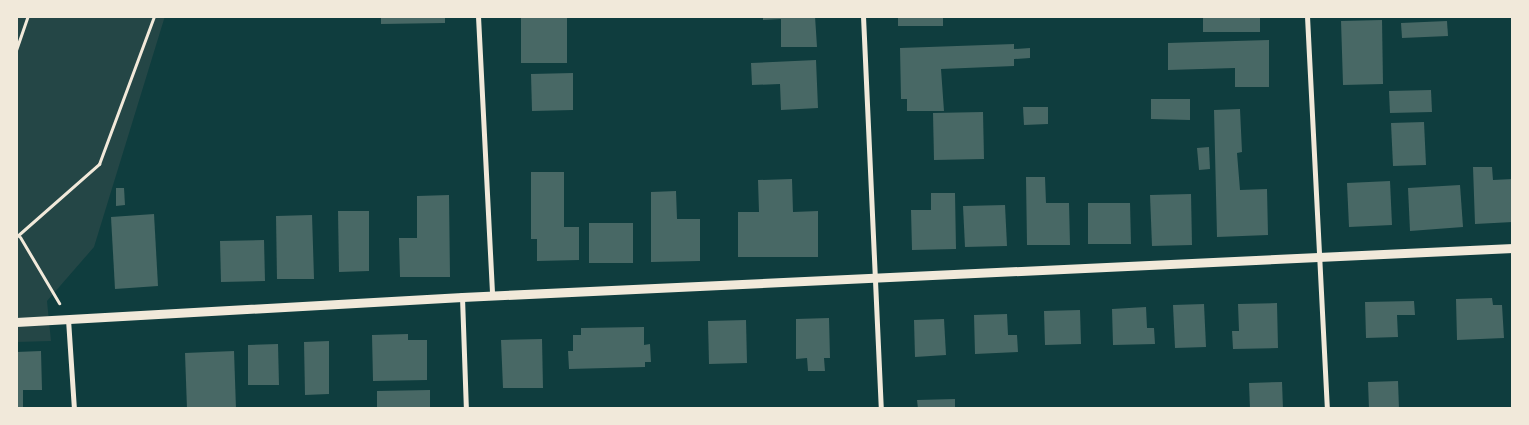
<!DOCTYPE html>
<style>
body{margin:0}
#map{position:relative;width:1529px;height:425px;overflow:hidden;background:#0f3d3e;font-family:Arial,sans-serif}
div>[style]{position:absolute}
.green>*{inset:0;background:#244646}
.building>*{inset:0;background:#486865}
.path>*{height:3px;margin:-1.5px;padding:0 1.5px;transform-origin:1.5px;border-radius:1.5px;background:#f1e9da}
.minor>*{height:5px;margin:-2.5px;padding:0 2.5px;transform-origin:2.5px;border-radius:2.5px;background:#f1e9da}
.tertiary>*{height:9px;margin:-4.5px;padding:0 4.5px;transform-origin:4.5px;border-radius:4.5px;background:#f1e9da}
span{translate:-50% -50%;white-space:nowrap;text-align:center;line-height:1.15;-webkit-text-stroke:4px #f1e9da;paint-order:stroke}
.frame{position:absolute;inset:0;border:18px solid #f1e9da;pointer-events:none}
</style>
<div id="map">
<div class="green">
<div style="clip-path:polygon(16px 16px,165px 16px,94px 247px,47px 301px,51px 341px,16px 342px)"></div>
</div>
<div class="building">
<div style="clip-path:polygon(381px 16px,445px 16px,445px 23px,381px 24px)"></div>
<div style="clip-path:polygon(521px 16px,567px 16px,567px 63px,521px 63px)"></div>
<div style="clip-path:polygon(763px 16px,815px 16px,817px 47px,781px 47px,781px 19px,763px 20px)"></div>
<div style="clip-path:polygon(898px 16px,943px 16px,943px 26px,898px 26px)"></div>
<div style="clip-path:polygon(1203px 16px,1260px 16px,1260px 32px,1203px 32px)"></div>
<div style="clip-path:polygon(1382px 20px,1383px 84px,1343px 85px,1341px 21px)"></div>
<div style="clip-path:polygon(1447px 21px,1448px 36px,1402px 38px,1401px 23px)"></div>
<div style="clip-path:polygon(1269px 40px,1269px 87px,1235px 87px,1235px 68px,1168px 70px,1168px 43px)"></div>
<div style="clip-path:polygon(1014px 44px,1014px 49px,1030px 48px,1030px 58px,1014px 59px,1014px 66px,941px 69px,944px 111px,907px 111px,907px 99px,901px 99px,900px 48px)"></div>
<div style="clip-path:polygon(816px 60px,818px 108px,781px 110px,780px 84px,752px 85px,751px 63px)"></div>
<div style="clip-path:polygon(573px 73px,573px 110px,532px 111px,531px 74px)"></div>
<div style="clip-path:polygon(1431px 90px,1432px 112px,1390px 113px,1389px 91px)"></div>
<div style="clip-path:polygon(1151px 99px,1190px 99px,1190px 120px,1151px 119px)"></div>
<div style="clip-path:polygon(1023px 107px,1048px 107px,1048px 124px,1024px 125px)"></div>
<div style="clip-path:polygon(1240px 109px,1242px 152px,1237px 153px,1240px 190px,1267px 189px,1268px 235px,1217px 237px,1214px 110px)"></div>
<div style="clip-path:polygon(983px 112px,984px 159px,934px 160px,933px 113px)"></div>
<div style="clip-path:polygon(1424px 122px,1426px 165px,1393px 166px,1391px 123px)"></div>
<div style="clip-path:polygon(1209px 147px,1210px 169px,1199px 170px,1197px 148px)"></div>
<div style="clip-path:polygon(1473px 167px,1492px 167px,1493px 180px,1513px 179px,1513px 222px,1475px 224px)"></div>
<div style="clip-path:polygon(531px 172px,564px 172px,564px 227px,579px 227px,579px 260px,537px 261px,537px 239px,531px 239px)"></div>
<div style="clip-path:polygon(1026px 177px,1045px 177px,1046px 203px,1069px 203px,1070px 245px,1027px 245px)"></div>
<div style="clip-path:polygon(792px 179px,793px 212px,818px 211px,818px 257px,738px 257px,738px 212px,759px 212px,758px 180px)"></div>
<div style="clip-path:polygon(1390px 181px,1392px 225px,1349px 227px,1347px 183px)"></div>
<div style="clip-path:polygon(1460px 185px,1463px 227px,1410px 231px,1408px 188px)"></div>
<div style="clip-path:polygon(116px 188px,124px 188px,125px 205px,116px 206px)"></div>
<div style="clip-path:polygon(676px 191px,677px 219px,700px 219px,700px 261px,651px 262px,651px 192px)"></div>
<div style="clip-path:polygon(931px 193px,955px 193px,956px 249px,912px 250px,911px 210px,931px 210px)"></div>
<div style="clip-path:polygon(1191px 194px,1192px 245px,1152px 246px,1150px 195px)"></div>
<div style="clip-path:polygon(449px 195px,450px 277px,400px 277px,399px 238px,417px 238px,417px 196px)"></div>
<div style="clip-path:polygon(1088px 203px,1130px 203px,1131px 244px,1088px 244px)"></div>
<div style="clip-path:polygon(1005px 205px,1007px 246px,965px 247px,963px 206px)"></div>
<div style="clip-path:polygon(338px 211px,369px 211px,369px 271px,339px 272px)"></div>
<div style="clip-path:polygon(154px 214px,158px 286px,115px 289px,111px 217px)"></div>
<div style="clip-path:polygon(312px 215px,314px 279px,277px 279px,276px 216px)"></div>
<div style="clip-path:polygon(589px 223px,633px 223px,633px 263px,589px 263px)"></div>
<div style="clip-path:polygon(264px 240px,265px 281px,221px 282px,220px 241px)"></div>
<div style="clip-path:polygon(1492px 298px,1493px 305px,1502px 305px,1504px 338px,1457px 340px,1456px 299px)"></div>
<div style="clip-path:polygon(1414px 301px,1415px 315px,1397px 315px,1398px 337px,1366px 338px,1365px 302px)"></div>
<div style="clip-path:polygon(1277px 303px,1278px 348px,1233px 349px,1232px 331px,1239px 331px,1238px 304px)"></div>
<div style="clip-path:polygon(1204px 304px,1206px 347px,1175px 348px,1173px 305px)"></div>
<div style="clip-path:polygon(1146px 307px,1147px 328px,1154px 328px,1155px 344px,1113px 345px,1112px 309px)"></div>
<div style="clip-path:polygon(1080px 310px,1081px 344px,1045px 345px,1044px 311px)"></div>
<div style="clip-path:polygon(1007px 314px,1008px 335px,1017px 335px,1018px 352px,975px 354px,974px 315px)"></div>
<div style="clip-path:polygon(829px 318px,830px 358px,824px 358px,825px 371px,808px 371px,807px 358px,796px 359px,796px 319px)"></div>
<div style="clip-path:polygon(944px 319px,946px 355px,915px 357px,914px 320px)"></div>
<div style="clip-path:polygon(746px 320px,747px 363px,709px 364px,708px 321px)"></div>
<div style="clip-path:polygon(644px 327px,644px 345px,650px 344px,651px 362px,645px 362px,645px 367px,569px 369px,568px 351px,573px 351px,573px 335px,581px 335px,581px 328px)"></div>
<div style="clip-path:polygon(408px 334px,408px 340px,427px 340px,427px 380px,373px 381px,372px 335px)"></div>
<div style="clip-path:polygon(542px 339px,543px 388px,503px 388px,501px 340px)"></div>
<div style="clip-path:polygon(329px 341px,329px 394px,305px 395px,304px 342px)"></div>
<div style="clip-path:polygon(278px 344px,279px 385px,248px 385px,248px 345px)"></div>
<div style="clip-path:polygon(41px 351px,42px 390px,23px 390px,23px 409px,16px 409px,16px 352px)"></div>
<div style="clip-path:polygon(234px 351px,236px 409px,187px 409px,185px 353px)"></div>
<div style="clip-path:polygon(1398px 381px,1399px 409px,1369px 409px,1368px 382px)"></div>
<div style="clip-path:polygon(1282px 382px,1283px 409px,1250px 409px,1249px 383px)"></div>
<div style="clip-path:polygon(430px 390px,430px 409px,377px 409px,377px 391px)"></div>
<div style="clip-path:polygon(955px 399px,955px 409px,918px 409px,917px 400px)"></div>
</div>
<div class="path">
<div style="left:16px;top:50px;width:36px;rotate:-71deg"></div>
<div style="left:16px;top:237px;width:111px;rotate:-41.3deg"></div>
<div style="left:99px;top:164px;width:158px;rotate:-69.6deg"></div>
<div style="left:20px;top:237px;width:77px;rotate:59.4deg"></div>
</div>
<div class="minor">
<div style="left:478px;top:16px;width:280px;rotate:87.1deg"></div>
<div style="left:863px;top:16px;width:393px;rotate:87.4deg"></div>
<div style="left:1307px;top:16px;width:394px;rotate:87.1deg"></div>
<div style="left:462px;top:297px;width:112px;rotate:88deg"></div>
<div style="left:68px;top:319px;width:90px;rotate:86.2deg"></div>
</div>
<div class="tertiary">
<div style="left:16px;top:322px;width:447px;rotate:-3.2deg"></div>
<div style="left:462px;top:297px;width:1052px;rotate:-2.67deg"></div>
</div>
<div class="frame"></div>
</div>
